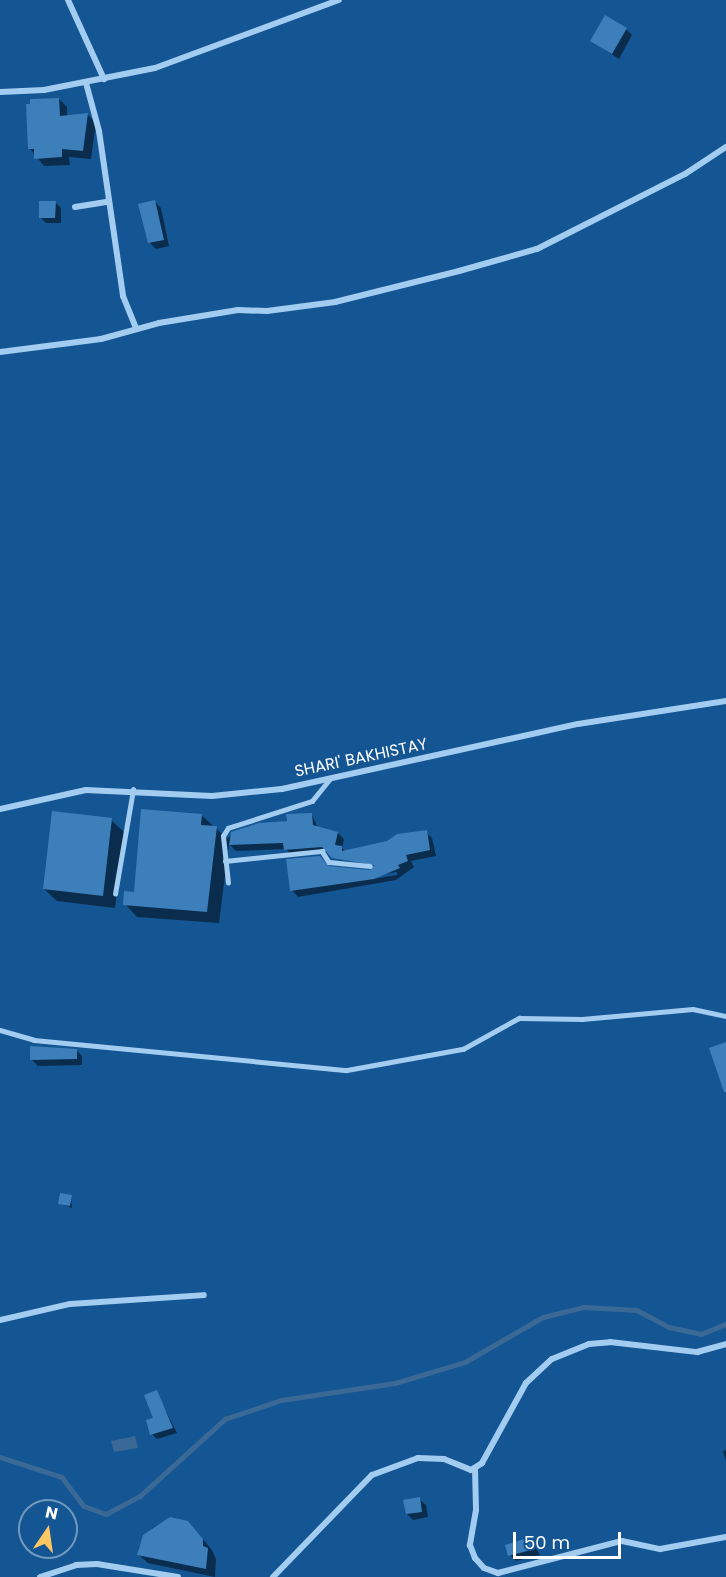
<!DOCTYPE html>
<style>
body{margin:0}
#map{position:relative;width:726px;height:1577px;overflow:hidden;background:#145593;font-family:Poppins,sans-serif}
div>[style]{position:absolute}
.water>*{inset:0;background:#3a6995}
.shadow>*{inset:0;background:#0007}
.stream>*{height:4.5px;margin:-2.25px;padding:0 2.25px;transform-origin:2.25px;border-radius:2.25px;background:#3a6995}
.building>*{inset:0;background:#3d7fbb}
.service>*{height:4.5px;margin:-2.25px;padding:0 2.25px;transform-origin:2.25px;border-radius:2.25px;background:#a3ccf1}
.minor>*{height:6px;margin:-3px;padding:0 3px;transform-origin:3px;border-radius:3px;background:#a3ccf1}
span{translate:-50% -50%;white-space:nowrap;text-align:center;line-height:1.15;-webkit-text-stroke:5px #145593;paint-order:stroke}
.street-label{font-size:16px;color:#fff}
.north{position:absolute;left:18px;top:1499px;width:60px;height:60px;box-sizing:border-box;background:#145593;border:2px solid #7299be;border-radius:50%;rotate:13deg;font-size:16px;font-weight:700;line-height:24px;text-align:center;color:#fff}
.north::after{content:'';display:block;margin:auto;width:21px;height:27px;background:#ffc763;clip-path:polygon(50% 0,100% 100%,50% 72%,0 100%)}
.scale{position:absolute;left:513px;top:1532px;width:108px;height:27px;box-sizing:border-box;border:3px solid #fff;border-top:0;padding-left:8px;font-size:18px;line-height:21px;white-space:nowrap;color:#fff;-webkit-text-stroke:4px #145593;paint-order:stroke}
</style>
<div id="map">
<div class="water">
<div style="clip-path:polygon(135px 1436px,138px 1448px,114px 1452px,111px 1441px)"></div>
</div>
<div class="shadow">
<div style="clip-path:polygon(626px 29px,632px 35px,619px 59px,592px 41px)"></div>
<div style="clip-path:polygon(59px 99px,67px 107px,67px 117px,88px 115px,96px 123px,91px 159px,69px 157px,70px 165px,44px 166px,30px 149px,32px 106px)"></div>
<div style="clip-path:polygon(55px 202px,61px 208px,61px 223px,46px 223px,40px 217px)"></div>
<div style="clip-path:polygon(155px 202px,161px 208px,169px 246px,156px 249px,150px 243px)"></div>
<div style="clip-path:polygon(evenodd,201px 815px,228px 839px,232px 833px,312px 815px,318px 828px,338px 833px,344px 839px,342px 848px,346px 852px,426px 832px,432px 838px,436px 856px,411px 861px,414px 867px,396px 880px,298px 897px,292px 890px,329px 868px,370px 872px,373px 868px,336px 860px,381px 866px,329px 852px,292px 856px,286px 849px,236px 851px,229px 844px,219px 923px,137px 917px,125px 904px,201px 815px,397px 872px,397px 875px,373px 879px,377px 875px,397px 872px)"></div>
<div style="clip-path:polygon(111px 820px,124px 832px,115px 908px,57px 901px,44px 889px)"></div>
<div style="clip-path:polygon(76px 1050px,82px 1056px,82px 1065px,38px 1066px,32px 1060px)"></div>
<div style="clip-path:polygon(71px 1196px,72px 1208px,60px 1203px)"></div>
<div style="clip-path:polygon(156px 1392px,177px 1433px,157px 1439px,152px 1434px)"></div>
<div style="clip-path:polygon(726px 1450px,726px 1461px,723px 1451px)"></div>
<div style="clip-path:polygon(419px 1499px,426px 1505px,428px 1517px,413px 1520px,407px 1514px)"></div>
<div style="clip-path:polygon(177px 1519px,197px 1532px,212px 1550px,216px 1559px,215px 1577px,148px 1563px,138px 1554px,139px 1547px,153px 1528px)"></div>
<div style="clip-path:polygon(531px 1539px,540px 1555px,516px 1561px,510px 1555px)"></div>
</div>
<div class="stream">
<div style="left:0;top:1457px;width:65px;rotate:17.9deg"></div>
<div style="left:62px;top:1477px;width:36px;rotate:53deg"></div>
<div style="left:84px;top:1506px;width:23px;rotate:20deg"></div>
<div style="left:106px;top:1514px;width:38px;rotate:-28deg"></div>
<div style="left:140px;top:1496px;width:115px;rotate:-42.2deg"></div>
<div style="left:225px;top:1419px;width:59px;rotate:-18.7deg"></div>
<div style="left:281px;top:1400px;width:115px;rotate:-8.5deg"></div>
<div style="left:395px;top:1383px;width:73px;rotate:-16.7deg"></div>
<div style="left:465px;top:1362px;width:90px;rotate:-30deg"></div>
<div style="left:543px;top:1317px;width:42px;rotate:-13.7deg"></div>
<div style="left:584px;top:1307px;width:53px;rotate:3.2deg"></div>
<div style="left:637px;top:1310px;width:36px;rotate:28deg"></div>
<div style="left:669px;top:1327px;width:33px;rotate:12deg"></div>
<div style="left:701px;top:1334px;width:27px;rotate:-22deg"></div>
</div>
<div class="building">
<div style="clip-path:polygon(605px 15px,627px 28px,612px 54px,590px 41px)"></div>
<div style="clip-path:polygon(59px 98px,60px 116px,88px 113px,83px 151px,62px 149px,62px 157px,34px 159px,34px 149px,28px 149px,26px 104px,30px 104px,30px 99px)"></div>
<div style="clip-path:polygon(155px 200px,164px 240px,148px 243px,138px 204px)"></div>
<div style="clip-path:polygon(39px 201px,56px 201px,55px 218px,39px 218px)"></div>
<div style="clip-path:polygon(141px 809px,202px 814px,201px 825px,217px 826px,207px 912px,123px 905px,124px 891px,134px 892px)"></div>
<div style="clip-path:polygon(52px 811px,112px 818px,103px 896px,43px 889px)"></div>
<div style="clip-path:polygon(312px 813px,313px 825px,338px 832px,335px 845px,342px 846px,342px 851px,387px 841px,397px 834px,427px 830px,430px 850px,406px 855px,408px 861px,398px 865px,400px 868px,374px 879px,290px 891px,286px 859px,320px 856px,328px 866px,370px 870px,374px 865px,332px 858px,322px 847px,284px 850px,283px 843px,229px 845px,231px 832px,259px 823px,287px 821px,286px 814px)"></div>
<div style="clip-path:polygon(726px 1042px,726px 1092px,724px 1092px,709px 1048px)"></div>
<div style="clip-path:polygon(30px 1046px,77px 1049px,77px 1059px,30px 1060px)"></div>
<div style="clip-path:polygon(60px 1193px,72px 1195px,70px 1206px,58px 1204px)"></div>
<div style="clip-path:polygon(157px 1390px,173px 1428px,150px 1435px,146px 1420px,153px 1418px,144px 1395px)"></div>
<div style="clip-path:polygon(420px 1497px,422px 1512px,406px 1514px,403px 1500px)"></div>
<div style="clip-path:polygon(170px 1517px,188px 1521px,203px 1539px,203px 1546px,208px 1548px,206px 1569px,137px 1555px,143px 1535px)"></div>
<div style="clip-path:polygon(531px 1537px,535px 1549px,508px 1556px,505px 1545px)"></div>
</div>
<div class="service">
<div style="left:225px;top:861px;width:98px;rotate:-5.9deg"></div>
<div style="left:322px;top:851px;width:13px;rotate:58deg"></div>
<div style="left:329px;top:862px;width:41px;rotate:5.6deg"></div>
<div style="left:228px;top:883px;width:47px;rotate:-96.1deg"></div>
<div style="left:223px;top:836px;width:9px;rotate:-58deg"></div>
<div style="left:228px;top:828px;width:88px;rotate:-17.8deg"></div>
<div style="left:312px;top:801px;width:28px;rotate:-51deg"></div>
<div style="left:115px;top:894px;width:106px;rotate:-80.2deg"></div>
<div style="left:0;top:1030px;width:35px;rotate:16deg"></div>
<div style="left:34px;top:1040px;width:314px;rotate:5.5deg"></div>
<div style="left:347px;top:1070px;width:118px;rotate:-10.3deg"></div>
<div style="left:463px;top:1049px;width:64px;rotate:-29deg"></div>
<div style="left:519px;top:1018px;width:63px;rotate:0.9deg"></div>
<div style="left:582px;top:1019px;width:111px;rotate:-5.1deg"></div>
<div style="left:693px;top:1009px;width:34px;rotate:12deg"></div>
</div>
<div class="minor">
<div style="left:68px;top:0;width:87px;rotate:65.5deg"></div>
<div style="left:86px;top:83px;width:50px;rotate:74.8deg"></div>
<div style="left:99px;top:131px;width:167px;rotate:81.7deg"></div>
<div style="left:123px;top:296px;width:35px;rotate:68deg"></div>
<div style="left:0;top:92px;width:44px;rotate:-2.6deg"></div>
<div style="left:44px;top:90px;width:113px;rotate:-11.2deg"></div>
<div style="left:155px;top:68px;width:196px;rotate:-20.3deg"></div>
<div style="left:75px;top:207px;width:33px;rotate:-9deg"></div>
<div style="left:0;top:352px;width:102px;rotate:-7.3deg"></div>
<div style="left:101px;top:339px;width:60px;rotate:-15.4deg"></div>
<div style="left:159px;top:323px;width:80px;rotate:-9.3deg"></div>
<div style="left:238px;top:310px;width:29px;rotate:2deg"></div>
<div style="left:267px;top:311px;width:69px;rotate:-7.5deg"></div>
<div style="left:335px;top:302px;width:128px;rotate:-14deg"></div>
<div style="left:459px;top:271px;width:81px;rotate:-15.8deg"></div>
<div style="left:537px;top:249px;width:166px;rotate:-26.9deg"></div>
<div style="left:685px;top:174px;width:49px;rotate:-33.4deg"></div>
<div style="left:0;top:809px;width:88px;rotate:-12.5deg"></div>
<div style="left:86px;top:790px;width:126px;rotate:2.7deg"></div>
<div style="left:212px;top:796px;width:70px;rotate:-5.7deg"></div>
<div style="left:282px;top:789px;width:303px;rotate:-12.4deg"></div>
<div style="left:578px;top:724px;width:150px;rotate:-8.8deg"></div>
<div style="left:0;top:1320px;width:72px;rotate:-12.9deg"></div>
<div style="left:70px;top:1304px;width:134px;rotate:-3.8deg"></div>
<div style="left:475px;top:1468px;width:42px;rotate:88.6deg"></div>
<div style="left:476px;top:1510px;width:36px;rotate:100deg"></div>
<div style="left:470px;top:1545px;width:14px;rotate:69deg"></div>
<div style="left:475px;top:1558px;width:13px;rotate:48deg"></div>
<div style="left:484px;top:1568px;width:15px;rotate:20deg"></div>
<div style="left:498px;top:1573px;width:128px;rotate:-14.5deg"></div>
<div style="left:622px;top:1541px;width:39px;rotate:12deg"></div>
<div style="left:660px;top:1549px;width:67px;rotate:-10.3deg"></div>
<div style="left:40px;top:1577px;width:38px;rotate:-18deg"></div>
<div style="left:76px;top:1565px;width:21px;rotate:-3deg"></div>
<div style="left:97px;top:1564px;width:82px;rotate:9.1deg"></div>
<div style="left:273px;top:1577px;width:142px;rotate:-45.9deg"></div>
<div style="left:372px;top:1475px;width:49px;rotate:-20.3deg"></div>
<div style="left:418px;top:1458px;width:26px;rotate:2deg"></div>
<div style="left:444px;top:1459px;width:29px;rotate:22deg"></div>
<div style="left:471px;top:1470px;width:13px;rotate:-32deg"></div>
<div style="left:482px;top:1463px;width:91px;rotate:-61.2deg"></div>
<div style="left:526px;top:1383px;width:35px;rotate:-43deg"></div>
<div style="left:552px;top:1359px;width:40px;rotate:-22deg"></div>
<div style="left:589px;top:1344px;width:21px;rotate:-5deg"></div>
<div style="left:610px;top:1342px;width:88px;rotate:6.6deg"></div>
<div style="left:697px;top:1352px;width:30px;rotate:-15deg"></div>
</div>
<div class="street-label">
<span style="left:361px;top:758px;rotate:-12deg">SHARI' BAKHISTAY</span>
</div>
<div class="north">N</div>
<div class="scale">50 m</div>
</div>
